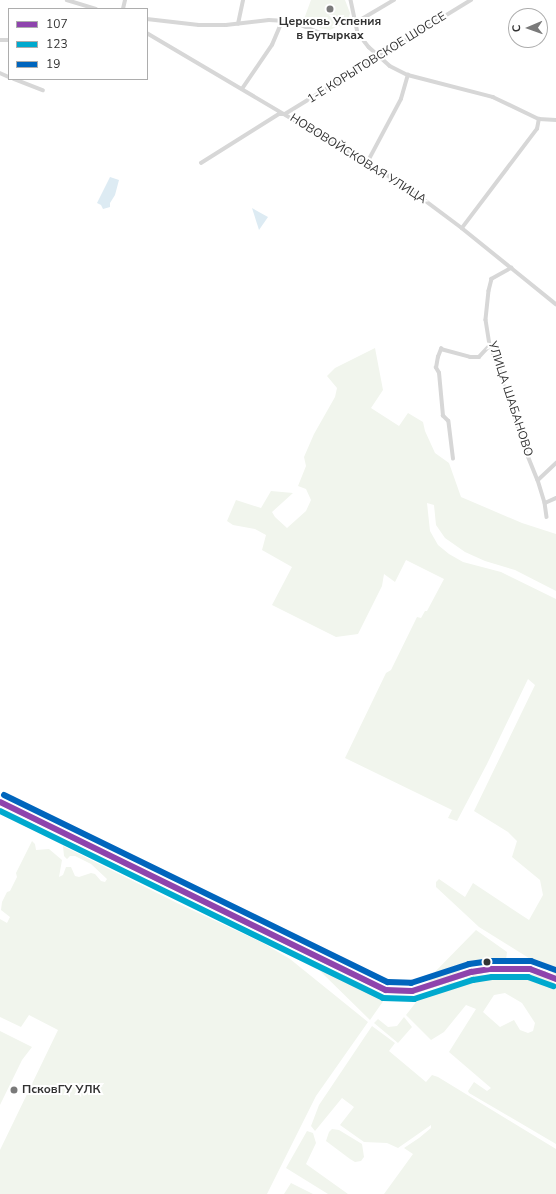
<!DOCTYPE html>
<meta charset="utf-8">
<style>
body{margin:0}
#map{position:relative;width:556px;height:1194px;overflow:hidden;background:#fff;font-family:"Nunito Sans",sans-serif}
div>[style]{position:absolute}
.green>*{inset:0;background:#f1f5ed}
.water>*{inset:0;background:#ddebf3}
.minor>*{height:3.5px;margin:-1.75px;padding:0 1.75px;transform-origin:1.75px;border-radius:1.75px;background:#d7d7d7}
.secondary>*{height:5px;margin:-2.5px;padding:0 2.5px;transform-origin:2.5px;border-radius:2.5px;background:#d0d0d0}
.bus-1>*{height:6px;margin:-3px;padding:0 3px;transform-origin:3px;border-radius:3px;background:#8e44ad}
.bus-2>*{height:6px;margin:-3px;padding:0 3px;transform-origin:3px;border-radius:3px;background:#00a9ce}
.bus-3>*{height:6px;margin:-3px;padding:0 3px;transform-origin:3px;border-radius:3px;background:#0065bd}
.dots>*{width:11px;height:11px;translate:-50% -50%;box-sizing:border-box;border:2px solid #fff;border-radius:50%}
span{translate:-50% -50%;white-space:nowrap;text-align:center;line-height:1.15;-webkit-text-stroke:4px #fff;paint-order:stroke}
.poi-label{font-size:12px;color:#333;font-weight:700}
.left{translate:0 -50%;text-align:left}
.street-label{font-size:12px;color:#333}
.legend{position:absolute;left:8px;top:8px;width:140px;height:72px;box-sizing:border-box;background:#fff;border:1px solid #adadad;margin:0;padding:5px 7px;list-style:none;font-size:12px;color:#333}
.legend li{display:flex;align-items:center;gap:8px;height:20px}
.legend b{width:20px;border:1px solid #adadad}
.north{position:absolute;left:508px;top:8px;width:40px;height:40px;box-sizing:border-box;background:#fff;border:1px solid #adadad;border-radius:50%;rotate:268deg;font-size:11px;font-weight:700;line-height:16px;text-align:center;color:#333}
.north::after{content:'';display:block;margin:auto;width:14px;height:18px;background:#7a7a7a;clip-path:polygon(50% 0,100% 100%,50% 72%,0 100%)}
</style>
<div id="map">
<div class="green">
<div style="clip-path:polygon(311px 0,345px 0,350px 13px,348px 22px,343px 27px,338px 26px,330px 30px,320px 28px,304px 19px)"></div>
<div style="clip-path:polygon(375px 348px,383px 390px,371px 408px,399px 426px,408px 413px,423px 422px,425px 431px,435px 453px,449px 463px,461px 497px,522px 523px,556px 534px,556px 591px,515px 570px,485px 561px,465px 552px,445px 538px,436px 525px,434px 505px,427px 503px,430px 531px,438px 545px,449px 554px,463px 562px,501px 572px,556px 599px,556px 975px,479px 927px,436px 887px,436px 882px,439px 879px,465px 897px,473px 883px,529px 920px,543px 895px,540px 880px,512px 857px,517px 841px,508px 832px,474px 811px,535px 685px,528px 679px,487px 764px,457px 821px,448px 818px,452px 810px,345px 758px,386px 673px,391px 670px,417px 617px,421px 618px,425px 611px,427px 611px,444px 579px,406px 560px,395px 582px,384px 574px,382px 586px,358px 634px,336px 637px,272px 605px,292px 567px,262px 550px,266px 535px,255px 529px,233px 525px,227px 521px,236px 500px,261px 508px,271px 491px,293px 493px,272px 512px,275px 517px,287px 528px,306px 511px,311px 500px,306px 489px,298px 486px,306px 466px,304px 457px,314px 434px,335px 397px,337px 388px,327px 376px,335px 368px)"></div>
<div style="clip-path:polygon(32px 841px,35px 844px,36px 850px,49px 849px,62px 860px,59px 877px,63px 875px,66px 867px,71px 867px,75px 876px,79px 877px,91px 873px,95px 874px,101px 881px,105px 882px,107px 879px,91px 864px,75px 856px,70px 856px,67px 859px,64px 856px,63px 846px,179px 904px,263px 943px,290px 959px,368px 1022px,316px 1096px,267px 1194px,0 1194px,0 1150px,58px 1030px,29px 1015px,21px 1027px,0 1017px,0 919px,7px 923px,10px 917px,1px 910px,2px 902px,7px 892px,10px 891px,17px 877px,16px 873px)"></div>
<div style="clip-path:polygon(476px 930px,507px 952px,506px 960px,497px 964px,483px 960px,474px 963px,472px 967px,461px 969px,459px 972px,431px 984px,428px 979px)"></div>
<div style="clip-path:polygon(292px 950px,375px 990px,384px 1000px,370px 1020px,319px 970px)"></div>
<div style="clip-path:polygon(evenodd,531px 974px,543px 976px,556px 984px,556px 1144px,469px 1093px,468px 1091px,474px 1082px,487px 1091px,491px 1088px,449px 1052px,476px 1009px,466px 1005px,444px 1032px,431px 1040px,406px 1015px,417px 1001px,418px 995px,425px 995px,449px 983px,462px 981px,473px 975px,531px 974px,505px 993px,522px 1003px,535px 1023px,533px 1031px,528px 1033px,520px 1030px,514px 1020px,500px 1027px,483px 1012px,494px 995px,505px 993px)"></div>
<div style="clip-path:polygon(404px 1017px,412px 1027px,398px 1043px,374px 1023px,378px 1019px,388px 1027px,397px 1026px)"></div>
<div style="clip-path:polygon(372px 1026px,395px 1043px,389px 1051px,426px 1082px,432px 1075px,438px 1077px,556px 1149px,556px 1194px,384px 1194px,413px 1154px,404px 1148px,419px 1138px,431px 1128px,431px 1125px,398px 1148px,387px 1143px,364px 1142px,340px 1125px,354px 1107px,342px 1098px,315px 1131px,311px 1126px,319px 1105px)"></div>
<div style="clip-path:polygon(0 1031px,32px 1047px,22px 1060px,0 1105px)"></div>
<div style="clip-path:polygon(332px 1129px,339px 1130px,362px 1144px,364px 1157px,361px 1161px,355px 1162px,350px 1159px,326px 1141px,329px 1132px)"></div>
<div style="clip-path:polygon(307px 1131px,313px 1133px,316px 1143px,306px 1164px,348px 1194px,328px 1194px,286px 1168px)"></div>
<div style="clip-path:polygon(291px 1183px,313px 1194px,284px 1194px)"></div>
</div>
<div class="water">
<div style="clip-path:polygon(110px 177px,119px 180px,115px 195px,110px 203px,110px 207px,103px 209px,101px 205px,97px 203px)"></div>
<div style="clip-path:polygon(252px 208px,268px 217px,259px 230px)"></div>
</div>
<div class="minor">
<div style="left:67px;top:0;width:30px;rotate:17deg"></div>
<div style="left:351px;top:0;width:34px;rotate:78deg"></div>
<div style="left:358px;top:33px;width:18px;rotate:52deg"></div>
<div style="left:369px;top:47px;width:28px;rotate:42deg"></div>
<div style="left:390px;top:66px;width:20px;rotate:27deg"></div>
<div style="left:408px;top:75px;width:88px;rotate:14.5deg"></div>
<div style="left:493px;top:97px;width:51px;rotate:25.6deg"></div>
<div style="left:539px;top:119px;width:17px;rotate:3deg"></div>
<div style="left:123px;top:9px;width:9px;rotate:-77deg"></div>
<div style="left:147px;top:19px;width:52px;rotate:6.6deg"></div>
<div style="left:199px;top:25px;width:27px"></div>
<div style="left:226px;top:25px;width:43px;rotate:-6.6deg"></div>
<div style="left:269px;top:20px;width:22px;rotate:3deg"></div>
<div style="left:291px;top:21px;width:35px;rotate:22deg"></div>
<div style="left:323px;top:34px;width:14px;rotate:8deg"></div>
<div style="left:337px;top:36px;width:21px;rotate:-8deg"></div>
<div style="left:355px;top:23px;width:45px;rotate:-30.5deg"></div>
<div style="left:238px;top:24px;width:25px;rotate:-78deg"></div>
<div style="left:147px;top:33px;width:302px;rotate:30.6deg"></div>
<div style="left:407px;top:187px;width:69px;rotate:36.7deg"></div>
<div style="left:462px;top:228px;width:121px;rotate:39deg"></div>
<div style="left:0;top:40px;width:9px"></div>
<div style="left:0;top:73px;width:10px;rotate:24deg"></div>
<div style="left:14px;top:79px;width:31px;rotate:21deg"></div>
<div style="left:242px;top:89px;width:53px;rotate:-55.7deg"></div>
<div style="left:272px;top:45px;width:26px;rotate:-67deg"></div>
<div style="left:201px;top:163px;width:92px;rotate:-32.1deg"></div>
<div style="left:279px;top:114px;width:6px"></div>
<div style="left:285px;top:114px;width:218px;rotate:-31.5deg"></div>
<div style="left:367px;top:163px;width:72px;rotate:-62deg"></div>
<div style="left:401px;top:99px;width:25px;rotate:-74deg"></div>
<div style="left:462px;top:228px;width:124px;rotate:-52.9deg"></div>
<div style="left:537px;top:129px;width:10px;rotate:-79deg"></div>
<div style="left:512px;top:268px;width:23px;rotate:151deg"></div>
<div style="left:492px;top:279px;width:12px;rotate:104deg"></div>
<div style="left:489px;top:291px;width:29px;rotate:96deg"></div>
<div style="left:486px;top:320px;width:25px;rotate:81deg"></div>
<div style="left:490px;top:345px;width:35px;rotate:68deg"></div>
<div style="left:503px;top:378px;width:71px;rotate:72.8deg"></div>
<div style="left:524px;top:446px;width:37px;rotate:68deg"></div>
<div style="left:538px;top:480px;width:24px;rotate:73deg"></div>
<div style="left:545px;top:503px;width:14px;rotate:82deg"></div>
<div style="left:453px;top:459px;width:38px;rotate:-97deg"></div>
<div style="left:448px;top:421px;width:7px;rotate:-135deg"></div>
<div style="left:443px;top:416px;width:43px;rotate:-95.3deg"></div>
<div style="left:439px;top:373px;width:6px;rotate:-121deg"></div>
<div style="left:436px;top:368px;width:11px;rotate:-80deg"></div>
<div style="left:438px;top:357px;width:9px;rotate:-69deg"></div>
<div style="left:441px;top:349px;width:30px;rotate:15deg"></div>
<div style="left:470px;top:357px;width:9px"></div>
<div style="left:479px;top:357px;width:16px;rotate:-47deg"></div>
<div style="left:538px;top:480px;width:25px;rotate:-43deg"></div>
<div style="left:545px;top:503px;width:12px;rotate:-24deg"></div>
</div>
<div class="secondary">
<div style="left:0;top:802px;width:429px;rotate:26deg"></div>
<div style="left:386px;top:990px;width:26px;rotate:2deg"></div>
<div style="left:412px;top:991px;width:62px;rotate:-17.9deg"></div>
<div style="left:471px;top:972px;width:20px;rotate:-9deg"></div>
<div style="left:491px;top:969px;width:30px;rotate:-2deg"></div>
<div style="left:521px;top:968px;width:9px;rotate:6deg"></div>
<div style="left:530px;top:969px;width:14px;rotate:17deg"></div>
<div style="left:543px;top:973px;width:14px;rotate:25deg"></div>
</div>
<div class="bus-1">
<div style="left:0;top:802px;width:429px;rotate:26deg"></div>
<div style="left:386px;top:990px;width:26px;rotate:2deg"></div>
<div style="left:412px;top:991px;width:62px;rotate:-17.9deg"></div>
<div style="left:471px;top:972px;width:20px;rotate:-9deg"></div>
<div style="left:491px;top:969px;width:39px"></div>
<div style="left:530px;top:969px;width:28px;rotate:21deg"></div>
</div>
<div class="bus-2">
<div style="left:0;top:811px;width:426px;rotate:26deg"></div>
<div style="left:383px;top:998px;width:31px;rotate:2deg"></div>
<div style="left:414px;top:999px;width:62px;rotate:-17.9deg"></div>
<div style="left:473px;top:980px;width:19px;rotate:-9deg"></div>
<div style="left:492px;top:977px;width:36px"></div>
<div style="left:528px;top:977px;width:27px;rotate:20deg"></div>
</div>
<div class="bus-3">
<div style="left:4px;top:795px;width:427px;rotate:26deg"></div>
<div style="left:388px;top:982px;width:23px;rotate:2deg"></div>
<div style="left:411px;top:983px;width:61px;rotate:-18.1deg"></div>
<div style="left:469px;top:964px;width:22px;rotate:-8deg"></div>
<div style="left:491px;top:961px;width:40px"></div>
<div style="left:531px;top:961px;width:27px;rotate:20deg"></div>
</div>
<div class="dots">
<div style="left:330px;top:9px;background:#7a7a7a"></div>
<div style="left:487px;top:962px;background:#333"></div>
<div style="left:14px;top:1090px;background:#7a7a7a"></div>
</div>
<div class="poi-label">
<span style="left:330px;top:29px">Церковь Успения<br>в Бутырках</span>
<span class="left" style="left:22px;top:1090px">ПсковГУ УЛК</span>
</div>
<div class="street-label">
<span style="left:377px;top:58px;rotate:-32deg">1-Е КОРЫТОВСКОЕ ШОССЕ</span>
<span style="left:358px;top:159px;rotate:32deg">НОВОВОЙСКОВАЯ УЛИЦА</span>
<span style="left:510px;top:399px;rotate:72deg">УЛИЦА ШАБАНОВО</span>
</div>
<ul class="legend">
<li><b style="height:5px;background:#8e44ad"></b>107</li>
<li><b style="height:5px;background:#00a9ce"></b>123</li>
<li><b style="height:5px;background:#0065bd"></b>19</li>
</ul>
<div class="north">С</div>
</div>
